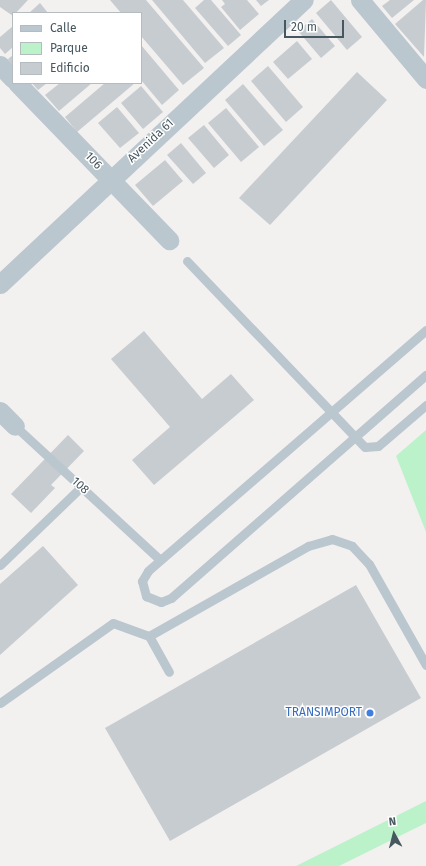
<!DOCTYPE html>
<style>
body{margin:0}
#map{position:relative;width:426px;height:866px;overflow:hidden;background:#f3f0f0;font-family:"Fira Sans",sans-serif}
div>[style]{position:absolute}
.green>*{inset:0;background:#bcf2ca}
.building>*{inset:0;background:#c7ccd0}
.service>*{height:9px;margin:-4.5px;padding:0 4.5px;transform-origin:4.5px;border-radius:4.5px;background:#bbc7ce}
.minor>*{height:19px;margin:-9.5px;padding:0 9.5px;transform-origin:9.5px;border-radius:9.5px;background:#bbc7ce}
.dots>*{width:11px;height:11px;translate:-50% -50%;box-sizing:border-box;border:2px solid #fff;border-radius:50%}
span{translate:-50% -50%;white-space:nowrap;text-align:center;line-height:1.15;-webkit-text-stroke:3px #fff;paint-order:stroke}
.street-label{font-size:12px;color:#47575f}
.shop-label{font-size:12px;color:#366cbe}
.right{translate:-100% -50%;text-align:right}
.legend{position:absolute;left:12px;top:12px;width:130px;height:72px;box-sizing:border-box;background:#fff;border:1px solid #b5bcbf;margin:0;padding:5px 7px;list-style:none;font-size:12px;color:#47575f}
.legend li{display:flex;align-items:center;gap:8px;height:20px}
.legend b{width:20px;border:1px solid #b5bcbf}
.north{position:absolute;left:374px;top:814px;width:40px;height:40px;-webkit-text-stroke:3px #fff;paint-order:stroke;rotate:353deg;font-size:11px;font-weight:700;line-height:16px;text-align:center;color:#47575f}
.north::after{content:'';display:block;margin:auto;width:14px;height:18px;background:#47575f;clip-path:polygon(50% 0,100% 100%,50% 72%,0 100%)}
.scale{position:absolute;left:284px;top:20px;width:60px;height:18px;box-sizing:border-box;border:2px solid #47575f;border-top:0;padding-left:5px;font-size:12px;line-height:14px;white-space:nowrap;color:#47575f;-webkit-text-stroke:3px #fff;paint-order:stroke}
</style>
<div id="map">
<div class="green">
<div style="clip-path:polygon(426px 430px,426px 532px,396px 456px)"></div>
<div style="clip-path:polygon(426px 801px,426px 823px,339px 866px,296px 866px)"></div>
</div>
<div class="building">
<div style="clip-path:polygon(0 0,28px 0,13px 16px,0 7px)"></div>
<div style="clip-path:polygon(110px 0,146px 0,204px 68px,183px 85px,141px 36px,141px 13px,121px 13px)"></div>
<div style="clip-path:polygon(152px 0,183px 0,224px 48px,205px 63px)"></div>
<div style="clip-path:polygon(204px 0,211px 0,241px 35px,228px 46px,195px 8px)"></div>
<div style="clip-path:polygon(222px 0,247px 0,259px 14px,240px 30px,221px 7px,225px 4px)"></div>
<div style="clip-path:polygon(256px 0,269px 0,261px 6px)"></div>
<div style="clip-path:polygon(331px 0,362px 37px,347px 50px,316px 13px)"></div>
<div style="clip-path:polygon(390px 0,414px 0,392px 18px,382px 6px)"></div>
<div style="clip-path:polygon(423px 0,426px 0,424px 57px,395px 24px)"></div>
<div style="clip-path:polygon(40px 3px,48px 13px,29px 13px)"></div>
<div style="clip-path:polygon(312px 19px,335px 46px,321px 58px,298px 31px)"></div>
<div style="clip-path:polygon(13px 26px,13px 47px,5px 54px,0 48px,0 37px)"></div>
<div style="clip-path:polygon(297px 41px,312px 59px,288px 79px,273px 62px)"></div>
<div style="clip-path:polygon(141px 45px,179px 90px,162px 105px,141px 80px)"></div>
<div style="clip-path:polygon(13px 55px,13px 66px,8px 59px)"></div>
<div style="clip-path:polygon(268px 66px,303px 107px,286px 122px,251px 81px)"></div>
<div style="clip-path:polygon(357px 72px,387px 100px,270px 225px,239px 198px)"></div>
<div style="clip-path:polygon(32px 83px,47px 83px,38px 90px)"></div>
<div style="clip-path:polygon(60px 83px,92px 83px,59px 111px,45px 95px)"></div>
<div style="clip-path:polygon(105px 83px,135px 83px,77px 132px,65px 117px)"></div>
<div style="clip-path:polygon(243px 84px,283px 130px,264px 146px,225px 100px)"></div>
<div style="clip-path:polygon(141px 86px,163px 112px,143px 129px,121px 103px)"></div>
<div style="clip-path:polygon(117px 107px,139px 133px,120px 148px,98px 123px)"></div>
<div style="clip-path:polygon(226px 108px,259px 147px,241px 162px,208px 123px)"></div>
<div style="clip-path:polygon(204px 125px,229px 155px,214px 168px,188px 138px)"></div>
<div style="clip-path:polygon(181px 143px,206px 173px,193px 184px,167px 155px)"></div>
<div style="clip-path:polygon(165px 160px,183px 181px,153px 206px,135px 185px)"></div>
<div style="clip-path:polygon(144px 331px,202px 399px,231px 374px,254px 400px,154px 485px,132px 460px,170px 427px,111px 359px)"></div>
<div style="clip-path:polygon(68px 435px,84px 451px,51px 485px,55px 488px,31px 513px,11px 494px)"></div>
<div style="clip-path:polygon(43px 546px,78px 585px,0 655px,0 584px)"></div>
<div style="clip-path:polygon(356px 585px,421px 698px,170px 841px,105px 728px)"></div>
</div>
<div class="service">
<div style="left:187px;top:261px;width:257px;rotate:46.3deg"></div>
<div style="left:365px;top:447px;width:13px;rotate:-4deg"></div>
<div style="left:378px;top:446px;width:63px;rotate:-40.5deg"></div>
<div style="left:426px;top:330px;width:368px;rotate:139.1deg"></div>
<div style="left:148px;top:571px;width:12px;rotate:121deg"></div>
<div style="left:142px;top:581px;width:16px;rotate:75deg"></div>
<div style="left:146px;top:596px;width:16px;rotate:22deg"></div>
<div style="left:161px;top:602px;width:11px;rotate:-22deg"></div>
<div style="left:171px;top:598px;width:339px;rotate:-41.2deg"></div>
<div style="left:15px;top:426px;width:197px;rotate:42.7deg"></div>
<div style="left:0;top:565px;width:112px;rotate:-43.9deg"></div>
<div style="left:149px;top:636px;width:183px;rotate:-29.5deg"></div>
<div style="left:308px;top:546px;width:25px;rotate:-16deg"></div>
<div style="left:332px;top:539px;width:21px;rotate:19deg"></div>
<div style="left:352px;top:546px;width:25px;rotate:47deg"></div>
<div style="left:369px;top:564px;width:116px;rotate:60.6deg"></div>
<div style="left:0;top:703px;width:138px;rotate:-35.3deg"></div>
<div style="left:113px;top:623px;width:38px;rotate:20deg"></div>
<div style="left:149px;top:636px;width:41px;rotate:60.9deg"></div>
</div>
<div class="minor">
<div style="left:360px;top:0;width:103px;rotate:50.1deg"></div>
<div style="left:0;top:65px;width:19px;rotate:47deg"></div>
<div style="left:17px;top:83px;width:219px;rotate:45.9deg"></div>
<div style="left:0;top:284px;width:416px;rotate:-43.1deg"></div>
<div style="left:0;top:411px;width:21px;rotate:45deg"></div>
</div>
<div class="dots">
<div style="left:370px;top:713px;background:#3f7fe0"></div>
</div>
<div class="street-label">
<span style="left:151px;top:141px;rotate:-43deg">Avenida 61</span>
<span style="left:93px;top:161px;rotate:46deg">106</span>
<span style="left:80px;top:486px;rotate:43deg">108</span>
</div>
<div class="shop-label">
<span class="right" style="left:362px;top:713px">TRANSIMPORT</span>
</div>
<ul class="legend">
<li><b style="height:5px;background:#bbc7ce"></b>Calle</li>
<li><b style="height:11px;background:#bcf2ca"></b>Parque</li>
<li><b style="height:11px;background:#c7ccd0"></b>Edificio</li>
</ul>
<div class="north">N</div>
<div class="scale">20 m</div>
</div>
